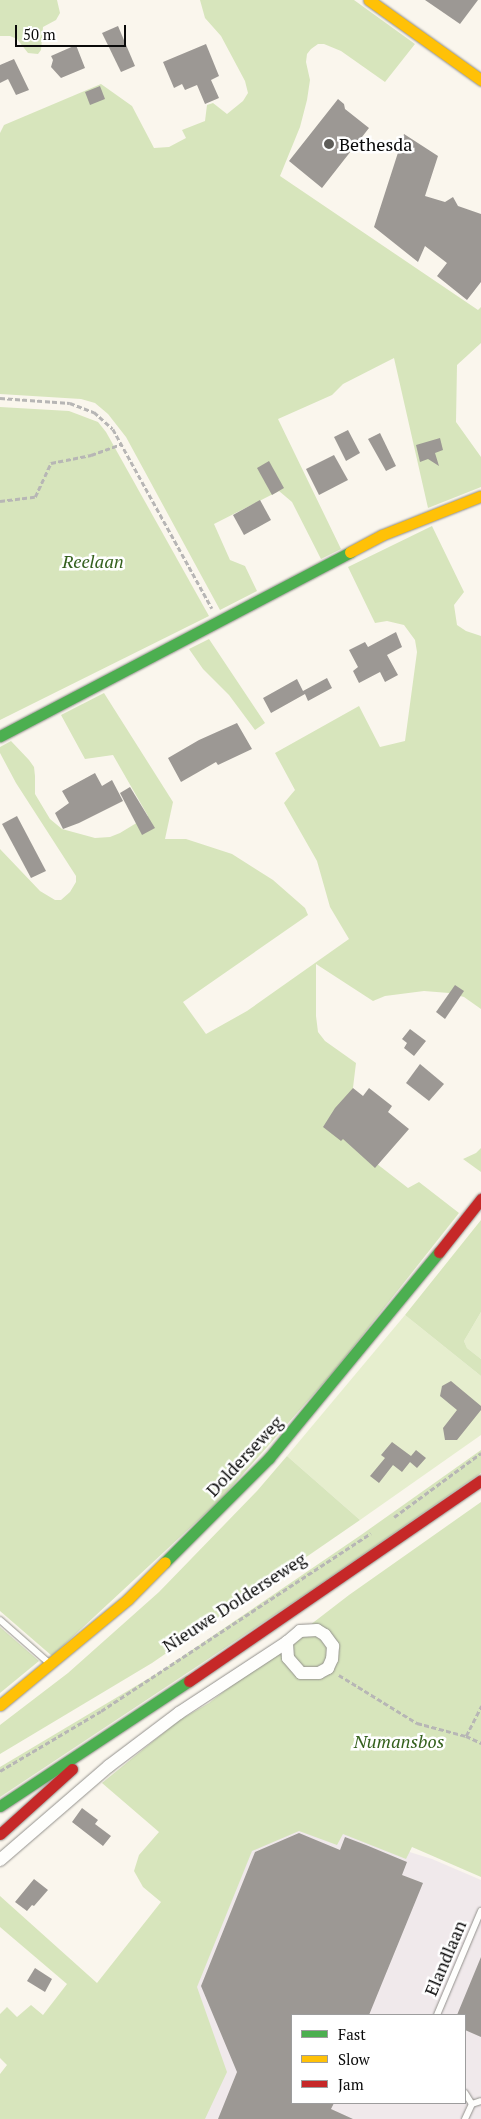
<!DOCTYPE html>
<style>
body{margin:0}
#map{position:relative;width:481px;height:2119px;overflow:hidden;background:#faf6ed;font-family:"PT Serif",serif}
div>[style]{position:absolute}
.industrial>*{inset:0;background:#f0e9eb}
.green>*{inset:0;background:#e6eece}
.forest>*{inset:0;background:#d7e5bc}
.building>*{inset:0;background:#9c9894}
.path>*{height:2.5px;margin-top:-1.25px;transform-origin:0;background:repeating-linear-gradient(90deg,#b7b6b5 0 5px,transparent 0 7.5px)}
.roads{filter:drop-shadow(0 0 1px #92908c) drop-shadow(0 0 1px #92908c)}
.lane>*{height:6px;margin:-3px;padding:0 3px;transform-origin:3px;border-radius:3px;background:#fefefc}
.street>*{height:12px;margin:-6px;padding:0 6px;transform-origin:6px;border-radius:6px;background:#fefefc}
.fast>*{height:11px;margin:-5.5px;padding:0 5.5px;transform-origin:5.5px;border-radius:5.5px;background:#4caf50}
.slow>*{height:11px;margin:-5.5px;padding:0 5.5px;transform-origin:5.5px;border-radius:5.5px;background:#ffc107}
.jam>*{height:11px;margin:-5.5px;padding:0 5.5px;transform-origin:5.5px;border-radius:5.5px;background:#c62828}
.dots>*{width:14px;height:14px;translate:-50% -50%;box-sizing:border-box;border:2px solid #fff;border-radius:50%}
span{translate:-50% -50%;white-space:nowrap;text-align:center;line-height:1.15;-webkit-text-stroke:5px #fff;paint-order:stroke}
.poi-label{font-size:18px;color:#0a0a0a}
.left{translate:0 -50%;text-align:left}
.park-label{font-size:18px;color:#34601d;font-style:italic}
.street-label{font-size:18px;color:#0a0a0a}
.legend{position:absolute;left:291px;top:2014px;width:175px;height:90px;box-sizing:border-box;background:#fff;border:1px solid #9d9d9d;margin:0;padding:6px 9px;list-style:none;font-size:15px;color:#0a0a0a}
.legend li{display:flex;align-items:center;gap:10px;height:25px}
.legend b{width:25px;border:1px solid #9d9d9d}
.scale{position:absolute;left:15px;top:25px;width:111px;height:22px;box-sizing:border-box;border:2px solid #0a0a0a;border-top:0;padding-left:6px;font-size:15px;line-height:18px;white-space:nowrap;color:#0a0a0a;-webkit-text-stroke:4px #fff;paint-order:stroke}
</style>
<div id="map">
<div class="industrial">
<div style="clip-path:polygon(evenodd,304px 1819px,432px 1859px,481px 1880px,481px 2119px,141px 2119px,249px 1849px,304px 1819px,292px 2015px,465px 2015px,465px 2103px,292px 2103px,292px 2015px)"></div>
</div>
<div class="green">
<div style="clip-path:polygon(481px 1312px,481px 1359px,467px 1348px,464px 1341px)"></div>
<div style="clip-path:polygon(405px 1315px,481px 1376px,481px 1435px,360px 1520px,287px 1456px)"></div>
</div>
<div class="forest">
<div style="clip-path:polygon(0 0,57px 0,60px 13px,56px 20px,43px 27px,41px 50px,38px 54px,28px 53px,17px 39px,10px 36px,0 36px)"></div>
<div style="clip-path:polygon(200px 0,354px 0,415px 44px,385px 82px,341px 51px,324px 44px,318px 44px,311px 49px,307px 54px,306px 62px,310px 80px,307px 100px,300px 127px,280px 176px,478px 310px,481px 307px,481px 343px,457px 365px,456px 422px,481px 457px,481px 487px,428px 508px,394px 358px,343px 384px,332px 395px,278px 419px,341px 549px,321px 559px,292px 502px,279px 491px,273px 494px,214px 524px,230px 560px,245px 566px,257px 591px,220px 610px,126px 437px,108px 414px,95px 403px,81px 399px,0 394px,0 133px,4px 125px,101px 84px,132px 106px,154px 148px,169px 147px,186px 138px,182px 130px,205px 121px,207px 105px,213px 103px,227px 114px,243px 101px,248px 93px,245px 81px,221px 36px,205px 18px)"></div>
<div style="clip-path:polygon(0 407px,69px 411px,98px 422px,106px 432px,209px 616px,0 720px)"></div>
<div style="clip-path:polygon(432px 526px,464px 592px,454px 605px,457px 625px,466px 631px,481px 636px,481px 1009px,464px 997px,449px 993px,424px 991px,385px 996px,373px 1001px,316px 964px,316px 1016px,318px 1032px,325px 1041px,356px 1063px,347px 1137px,350px 1143px,408px 1188px,419px 1182px,459px 1213px,335px 1370px,221px 1499px,52px 1656px,0 1611px,0 849px,40px 891px,55px 900px,61px 900px,70px 892px,76px 882px,76px 876px,16px 783px,0 753px,0 747px,11px 741px,29px 760px,34px 767px,35px 776px,35px 794px,50px 819px,62px 829px,95px 838px,110px 837px,120px 833px,148px 816px,113px 755px,85px 759px,61px 715px,104px 693px,173px 802px,165px 839px,186px 839px,232px 854px,273px 880px,305px 908px,308px 915px,183px 1002px,206px 1034px,247px 1011px,349px 939px,330px 907px,317px 861px,284px 803px,295px 790px,275px 753px,359px 706px,380px 747px,405px 741px,417px 652px,415px 640px,404px 625px,387px 621px,375px 623px,348px 567px)"></div>
<div style="clip-path:polygon(209px 639px,265px 723px,255px 730px,229px 695px,203px 669px,189px 649px)"></div>
<div style="clip-path:polygon(481px 1148px,481px 1172px,463px 1159px,476px 1153px)"></div>
<div style="clip-path:polygon(481px 1220px,481px 1312px,464px 1341px,467px 1348px,481px 1359px,481px 1376px,405px 1315px)"></div>
<div style="clip-path:polygon(481px 1450px,481px 1473px,312px 1590px,0 1797px,0 1767px,161px 1671px,361px 1535px)"></div>
<div style="clip-path:polygon(287px 1456px,360px 1520px,152px 1663px,0 1754px,0 1725px,68px 1673px,159px 1592px,257px 1491px)"></div>
<div style="clip-path:polygon(481px 1502px,481px 1877px,412px 1847px,406px 1859px,343px 1834px,337px 1845px,299px 1831px,252px 1851px,197px 1987px,227px 2072px,205px 2119px,0 2119px,0 2074px,7px 2065px,0 2058px,0 2014px,7px 2007px,17px 2017px,31px 2005px,43px 2015px,67px 1984px,0 1927px,0 1896px,97px 1983px,161px 1902px,143px 1887px,134px 1871px,139px 1855px,159px 1832px,102px 1783px,178px 1721px,209px 1703px,349px 1595px)"></div>
<div style="clip-path:polygon(0 1627px,39px 1661px,0 1693px)"></div>
</div>
<div class="building">
<div style="clip-path:polygon(425px 0,478px 0,460px 24px)"></div>
<div style="clip-path:polygon(118px 26px,135px 66px,121px 72px,102px 33px)"></div>
<div style="clip-path:polygon(206px 44px,219px 76px,211px 80px,219px 98px,205px 104px,197px 85px,185px 90px,182px 84px,174px 88px,163px 62px)"></div>
<div style="clip-path:polygon(76px 45px,85px 68px,61px 78px,51px 67px,53px 60px,51px 56px)"></div>
<div style="clip-path:polygon(14px 59px,29px 90px,16px 95px,8px 79px,0 83px,0 65px)"></div>
<div style="clip-path:polygon(100px 86px,105px 99px,90px 105px,85px 92px)"></div>
<div style="clip-path:polygon(338px 99px,344px 104px,345px 109px,369px 128px,322px 188px,289px 161px)"></div>
<div style="clip-path:polygon(404px 134px,438px 156px,425px 196px,445px 202px,453px 197px,458px 206px,481px 214px,481px 282px,467px 300px,437px 276px,447px 263px,425px 246px,418px 262px,374px 227px)"></div>
<div style="clip-path:polygon(348px 430px,360px 453px,346px 461px,334px 437px)"></div>
<div style="clip-path:polygon(380px 433px,396px 466px,386px 471px,368px 439px)"></div>
<div style="clip-path:polygon(440px 438px,443px 450px,435px 453px,439px 466px,428px 459px,420px 462px,416px 445px)"></div>
<div style="clip-path:polygon(334px 455px,348px 480px,319px 495px,306px 469px)"></div>
<div style="clip-path:polygon(269px 461px,284px 488px,272px 495px,257px 468px)"></div>
<div style="clip-path:polygon(260px 500px,271px 520px,244px 535px,233px 515px)"></div>
<div style="clip-path:polygon(396px 632px,402px 647px,387px 655px,398px 675px,385px 682px,380px 672px,359px 683px,353px 671px,358px 667px,349px 650px,365px 642px,368px 647px)"></div>
<div style="clip-path:polygon(327px 678px,332px 688px,308px 701px,305px 694px,271px 713px,263px 698px,297px 679px,303px 691px)"></div>
<div style="clip-path:polygon(237px 723px,252px 749px,218px 765px,216px 762px,181px 782px,168px 758px,199px 740px)"></div>
<div style="clip-path:polygon(95px 773px,102px 786px,112px 780px,123px 801px,79px 823px,63px 829px,55px 813px,69px 803px,62px 791px)"></div>
<div style="clip-path:polygon(130px 787px,155px 828px,142px 835px,120px 793px)"></div>
<div style="clip-path:polygon(17px 816px,46px 871px,31px 878px,2px 824px)"></div>
<div style="clip-path:polygon(455px 985px,464px 991px,445px 1019px,436px 1012px)"></div>
<div style="clip-path:polygon(410px 1029px,426px 1041px,414px 1056px,404px 1048px,407px 1043px,402px 1039px)"></div>
<div style="clip-path:polygon(420px 1064px,444px 1084px,429px 1101px,406px 1083px)"></div>
<div style="clip-path:polygon(353px 1088px,363px 1096px,369px 1088px,392px 1106px,388px 1112px,409px 1129px,375px 1168px,343px 1139px,341px 1141px,323px 1127px,335px 1108px)"></div>
<div style="clip-path:polygon(451px 1381px,481px 1406px,481px 1410px,457px 1440px,445px 1440px,443px 1428px,457px 1410px,440px 1396px,442px 1386px)"></div>
<div style="clip-path:polygon(392px 1442px,411px 1456px,416px 1450px,426px 1458px,417px 1468px,410px 1462px,402px 1472px,393px 1465px,379px 1483px,370px 1476px,385px 1458px,381px 1455px)"></div>
<div style="clip-path:polygon(82px 1808px,98px 1820px,95px 1824px,111px 1836px,103px 1846px,72px 1822px)"></div>
<div style="clip-path:polygon(299px 1833px,340px 1850px,345px 1837px,366px 1845px,407px 1862px,402px 1875px,423px 1883px,369px 2015px,292px 2015px,292px 2103px,334px 2103px,331px 2109px,353px 2119px,218px 2119px,237px 2072px,201px 1986px,255px 1852px)"></div>
<div style="clip-path:polygon(34px 1879px,48px 1890px,34px 1906px,32px 1905px,27px 1911px,15px 1902px)"></div>
<div style="clip-path:polygon(481px 1957px,481px 2037px,465px 2030px,465px 2015px,457px 2015px)"></div>
<div style="clip-path:polygon(35px 1968px,52px 1979px,45px 1992px,27px 1981px)"></div>
</div>
<div class="path">
<div style="left:0;top:398px;width:70px;rotate:4.1deg"></div>
<div style="left:70px;top:403px;width:26px;rotate:21deg"></div>
<div style="left:94px;top:412px;width:25px;rotate:42deg"></div>
<div style="left:113px;top:429px;width:205px;rotate:61.1deg"></div>
<div style="left:0;top:501px;width:35px;rotate:-7deg"></div>
<div style="left:35px;top:497px;width:38px;rotate:-65deg"></div>
<div style="left:51px;top:463px;width:41px;rotate:-11.3deg"></div>
<div style="left:91px;top:455px;width:32px;rotate:-20deg"></div>
<div style="left:394px;top:1517px;width:108px;rotate:-36.3deg"></div>
<div style="left:339px;top:1675px;width:92px;rotate:31.6deg"></div>
<div style="left:417px;top:1723px;width:51px;rotate:14.9deg"></div>
<div style="left:466px;top:1736px;width:34px;rotate:-63deg"></div>
<div style="left:466px;top:1736px;width:17px;rotate:25deg"></div>
<div style="left:0;top:1771px;width:117px;rotate:-30.7deg"></div>
<div style="left:101px;top:1711px;width:323px;rotate:-33.4deg"></div>
</div>
<div class="roads">
<div class="lane">
<div style="left:0;top:1620px;width:64px;rotate:41.2deg"></div>
<div style="left:437px;top:2015px;width:113px;rotate:-67.1deg"></div>
<div style="left:465px;top:2093px;width:13px;rotate:58deg"></div>
<div style="left:472px;top:2104px;width:9px;rotate:-18deg"></div>
<div style="left:465px;top:2119px;width:17px;rotate:-65deg"></div>
</div>
<div class="street">
<div style="left:0;top:1860px;width:144px;rotate:-40.8deg"></div>
<div style="left:109px;top:1766px;width:88px;rotate:-37.1deg"></div>
<div style="left:179px;top:1713px;width:129px;rotate:-33.3deg"></div>
<div style="left:287px;top:1642px;width:17px;rotate:-40deg"></div>
<div style="left:300px;top:1631px;width:17px;rotate:-3deg"></div>
<div style="left:317px;top:1630px;width:9px;rotate:32deg"></div>
<div style="left:325px;top:1635px;width:14px;rotate:54deg"></div>
<div style="left:333px;top:1646px;width:13px;rotate:94deg"></div>
<div style="left:332px;top:1659px;width:10px;rotate:114deg"></div>
<div style="left:328px;top:1668px;width:10px;rotate:151deg"></div>
<div style="left:319px;top:1673px;width:18px;rotate:180deg"></div>
<div style="left:301px;top:1673px;width:20px;rotate:-131deg"></div>
<div style="left:288px;top:1658px;width:16px;rotate:-94deg"></div>
</div>
<div class="fast">
<div style="left:0;top:736px;width:395px;rotate:-27.7deg"></div>
<div style="left:165px;top:1562px;width:147px;rotate:-45deg"></div>
<div style="left:269px;top:1458px;width:267px;rotate:-50.5deg"></div>
<div style="left:0;top:1806px;width:227px;rotate:-33.5deg"></div>
</div>
<div class="slow">
<div style="left:369px;top:0;width:138px;rotate:35.5deg"></div>
<div style="left:350px;top:552px;width:36px;rotate:-28deg"></div>
<div style="left:382px;top:535px;width:106px;rotate:-21.5deg"></div>
<div style="left:0;top:1705px;width:166px;rotate:-39.6deg"></div>
<div style="left:128px;top:1599px;width:52px;rotate:-45deg"></div>
</div>
<div class="jam">
<div style="left:439px;top:1252px;width:68px;rotate:-51.6deg"></div>
<div style="left:189px;top:1681px;width:354px;rotate:-34.5deg"></div>
<div style="left:0;top:1834px;width:97px;rotate:-42.1deg"></div>
</div>
</div>
<div class="dots">
<div style="left:329px;top:144px;background:#5e5d59"></div>
</div>
<div class="poi-label">
<span class="left" style="left:339px;top:144px">Bethesda</span>
</div>
<div class="park-label">
<span style="left:93px;top:561px">Reelaan</span>
<span style="left:399px;top:1741px">Numansbos</span>
</div>
<div class="street-label">
<span style="left:244px;top:1456px;rotate:-47deg">Dolderseweg</span>
<span style="left:234px;top:1602px;rotate:-33deg">Nieuwe Dolderseweg</span>
<span style="left:445px;top:1958px;rotate:-67deg">Elandlaan</span>
</div>
<ul class="legend">
<li><b style="height:6px;background:#4caf50"></b>Fast</li>
<li><b style="height:6px;background:#ffc107"></b>Slow</li>
<li><b style="height:6px;background:#c62828"></b>Jam</li>
</ul>
<div class="scale">50 m</div>
</div>
